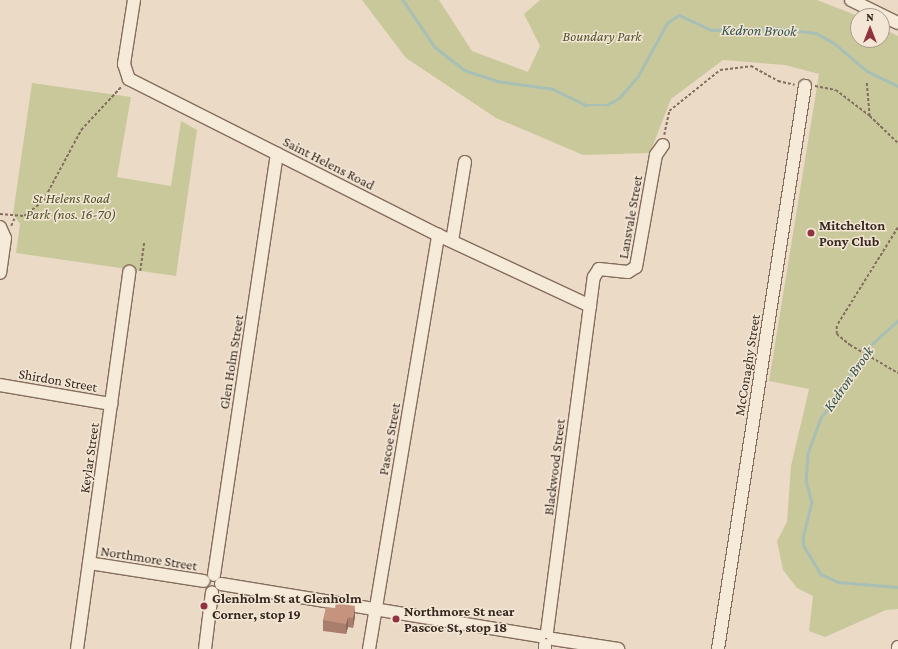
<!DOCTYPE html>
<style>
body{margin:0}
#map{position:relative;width:898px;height:649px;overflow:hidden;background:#ebdbc6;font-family:"Crimson Pro",serif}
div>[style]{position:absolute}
.green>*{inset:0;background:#c9c89b}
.stream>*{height:2.5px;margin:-1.25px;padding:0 1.25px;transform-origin:1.25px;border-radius:1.25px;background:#a7bfb5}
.path>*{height:1.5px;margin-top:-0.75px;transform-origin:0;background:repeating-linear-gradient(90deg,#856d5d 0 3px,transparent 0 5px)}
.roads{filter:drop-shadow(1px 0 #856d5d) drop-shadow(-1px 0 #856d5d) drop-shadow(0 1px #856d5d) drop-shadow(0 -1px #856d5d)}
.minor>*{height:12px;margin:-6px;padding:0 6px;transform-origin:6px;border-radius:6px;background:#f6ead9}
.wall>*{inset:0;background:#aa7e6d}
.shaded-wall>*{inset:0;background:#8b6759}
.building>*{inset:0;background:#c6937f}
.dots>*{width:11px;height:11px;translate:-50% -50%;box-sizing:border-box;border:2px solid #f3e6d5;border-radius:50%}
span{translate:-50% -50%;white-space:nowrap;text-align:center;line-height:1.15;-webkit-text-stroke:3px #f3e6d5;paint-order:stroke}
.park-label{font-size:14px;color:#4d5128;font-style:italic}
.street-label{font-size:14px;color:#372820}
.poi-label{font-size:14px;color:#372820;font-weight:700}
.left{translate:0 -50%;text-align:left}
.water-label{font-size:15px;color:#30554e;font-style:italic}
.north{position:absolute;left:850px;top:8px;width:40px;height:40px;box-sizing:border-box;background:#f3e6d5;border:1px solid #a89a8d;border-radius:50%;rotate:0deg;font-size:11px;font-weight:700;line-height:16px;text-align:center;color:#372820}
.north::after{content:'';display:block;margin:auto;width:14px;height:18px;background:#90323f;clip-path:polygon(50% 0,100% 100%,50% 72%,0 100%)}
</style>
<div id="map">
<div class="green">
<div style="clip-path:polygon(362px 0,439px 0,472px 51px,528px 72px,540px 46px,524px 14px,540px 0,817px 0,858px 16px,858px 40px,882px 40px,882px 28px,898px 36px,898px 609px,886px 610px,825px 637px,809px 631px,813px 596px,797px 588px,783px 570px,777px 541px,787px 522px,791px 466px,809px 389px,769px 381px,819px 74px,785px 65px,723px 60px,671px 99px,650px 153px,583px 155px,496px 118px,406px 58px)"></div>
<div style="clip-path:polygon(32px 83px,131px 97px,117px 177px,171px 186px,181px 121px,197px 130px,176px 276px,16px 253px,20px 224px,13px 214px)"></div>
</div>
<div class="stream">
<div style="left:403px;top:0;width:57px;rotate:55.8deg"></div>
<div style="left:435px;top:47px;width:37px;rotate:38deg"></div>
<div style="left:464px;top:70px;width:35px;rotate:18deg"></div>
<div style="left:497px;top:81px;width:57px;rotate:8.1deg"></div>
<div style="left:553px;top:89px;width:37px;rotate:26deg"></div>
<div style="left:586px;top:105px;width:21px"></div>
<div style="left:607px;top:105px;width:14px;rotate:-30deg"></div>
<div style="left:619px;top:98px;width:29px;rotate:-49deg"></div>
<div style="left:638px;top:76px;width:60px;rotate:-61.3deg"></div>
<div style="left:667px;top:23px;width:14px;rotate:-34deg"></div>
<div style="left:679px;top:15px;width:35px;rotate:25deg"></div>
<div style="left:711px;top:30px;width:64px;rotate:-1.8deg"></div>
<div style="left:775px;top:28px;width:41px;rotate:7deg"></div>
<div style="left:816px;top:33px;width:21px;rotate:29deg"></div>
<div style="left:834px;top:43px;width:43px;rotate:40.3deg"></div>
<div style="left:867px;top:71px;width:34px;rotate:26deg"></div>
<div style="left:898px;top:321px;width:42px;rotate:137.9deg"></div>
<div style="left:867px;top:349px;width:19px;rotate:108deg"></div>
<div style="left:861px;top:367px;width:18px;rotate:142deg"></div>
<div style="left:847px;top:378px;width:15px;rotate:110deg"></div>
<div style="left:842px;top:392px;width:33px;rotate:129deg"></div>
<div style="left:821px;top:418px;width:38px;rotate:110deg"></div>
<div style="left:808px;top:454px;width:26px;rotate:94deg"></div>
<div style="left:806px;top:480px;width:23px;rotate:75deg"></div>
<div style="left:812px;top:502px;width:36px;rotate:104deg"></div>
<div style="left:803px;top:537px;width:9px;rotate:84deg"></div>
<div style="left:804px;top:546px;width:33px;rotate:59deg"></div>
<div style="left:821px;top:574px;width:19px;rotate:25deg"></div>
<div style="left:838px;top:582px;width:60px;rotate:4.8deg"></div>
</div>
<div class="path">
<div style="left:867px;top:83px;width:33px;rotate:85deg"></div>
<div style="left:815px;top:86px;width:21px;rotate:11deg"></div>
<div style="left:836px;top:90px;width:43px;rotate:37.4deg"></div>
<div style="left:870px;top:116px;width:39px;rotate:44deg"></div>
<div style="left:664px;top:135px;width:25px;rotate:-78deg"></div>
<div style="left:669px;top:111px;width:65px;rotate:-38.8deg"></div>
<div style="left:720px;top:70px;width:31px;rotate:-7deg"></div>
<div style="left:751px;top:66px;width:31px;rotate:29deg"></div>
<div style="left:778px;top:81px;width:17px;rotate:13deg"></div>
<div style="left:0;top:214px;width:24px;rotate:5deg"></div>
<div style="left:24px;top:216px;width:24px;rotate:-38deg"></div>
<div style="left:43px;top:201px;width:81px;rotate:-61.8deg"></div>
<div style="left:81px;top:130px;width:60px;rotate:-47deg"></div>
<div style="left:11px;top:226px;width:10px;rotate:-66deg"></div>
<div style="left:898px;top:228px;width:115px;rotate:121.9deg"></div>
<div style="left:837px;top:326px;width:8px;rotate:90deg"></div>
<div style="left:837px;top:334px;width:17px;rotate:40deg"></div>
<div style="left:850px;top:345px;width:56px;rotate:30.3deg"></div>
<div style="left:140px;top:271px;width:30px;rotate:-82deg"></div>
</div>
<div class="roads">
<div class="minor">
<div style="left:134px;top:0;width:65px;rotate:98.9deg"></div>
<div style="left:124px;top:64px;width:16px;rotate:72deg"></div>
<div style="left:129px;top:79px;width:346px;rotate:26.8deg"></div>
<div style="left:438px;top:235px;width:168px;rotate:25deg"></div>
<div style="left:851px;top:0;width:52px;rotate:26.1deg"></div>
<div style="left:0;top:227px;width:12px;rotate:66deg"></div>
<div style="left:5px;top:238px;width:35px;rotate:98deg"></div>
<div style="left:452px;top:241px;width:80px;rotate:-80.7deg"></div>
<div style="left:0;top:385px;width:113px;rotate:9.7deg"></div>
<div style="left:89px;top:563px;width:116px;rotate:8.9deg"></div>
<div style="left:214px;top:575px;width:426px;rotate:-81.5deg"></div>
<div style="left:221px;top:584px;width:323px;rotate:9.3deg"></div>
<div style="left:547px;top:632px;width:358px;rotate:-82.5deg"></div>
<div style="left:594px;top:277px;width:9px;rotate:-58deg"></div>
<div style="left:599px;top:269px;width:29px;rotate:6deg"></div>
<div style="left:628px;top:272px;width:9px;rotate:-32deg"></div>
<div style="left:636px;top:267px;width:114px;rotate:-79.9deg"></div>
<div style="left:656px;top:155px;width:12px;rotate:-55deg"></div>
<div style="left:553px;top:639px;width:66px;rotate:8.7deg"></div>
<div style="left:77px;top:649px;width:381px;rotate:-82.1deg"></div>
<div style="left:205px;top:649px;width:57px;rotate:-83deg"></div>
<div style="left:369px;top:649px;width:420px;rotate:-80.5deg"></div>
<div style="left:545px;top:649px;width:4px;rotate:-90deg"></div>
<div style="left:718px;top:649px;width:570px;rotate:-81.22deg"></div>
<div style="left:898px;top:649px;width:2px;rotate:-90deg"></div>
</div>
</div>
<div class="wall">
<div style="clip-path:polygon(335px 608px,355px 616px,353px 628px,348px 627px,346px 634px,323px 631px,323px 620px)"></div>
</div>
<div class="shaded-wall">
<div style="clip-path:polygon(355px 606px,355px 616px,353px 628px,353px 618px)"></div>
<div style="clip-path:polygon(348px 617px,348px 627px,346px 634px,346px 624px)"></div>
</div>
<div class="building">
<div style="clip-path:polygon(336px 603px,355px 606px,353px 618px,348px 617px,346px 624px,323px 620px,326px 607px,335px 608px)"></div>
</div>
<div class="dots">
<div style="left:811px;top:233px;background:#90323f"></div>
<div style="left:204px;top:606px;background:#90323f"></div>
<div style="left:396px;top:619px;background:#90323f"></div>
</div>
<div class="park-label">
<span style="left:602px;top:36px">Boundary Park</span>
<span style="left:71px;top:206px">St Helens Road<br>Park (nos. 16-70)</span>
</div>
<div class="street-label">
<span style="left:329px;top:163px;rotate:27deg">Saint Helens Road</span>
<span style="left:630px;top:217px;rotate:-80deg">Lansvale Street</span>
<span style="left:231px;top:362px;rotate:-81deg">Glen Holm Street</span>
<span style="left:747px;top:365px;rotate:-81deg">McConaghy Street</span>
<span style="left:58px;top:380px;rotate:10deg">Shirdon Street</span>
<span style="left:389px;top:439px;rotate:-80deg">Pascoe Street</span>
<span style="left:89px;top:458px;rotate:-82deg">Keylar Street</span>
<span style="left:554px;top:467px;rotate:-83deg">Blackwood Street</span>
<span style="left:149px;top:558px;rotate:9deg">Northmore Street</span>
</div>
<div class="poi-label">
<span class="left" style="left:819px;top:233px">Mitchelton<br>Pony Club</span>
<span class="left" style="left:212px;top:606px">Glenholm St at Glenholm<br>Corner, stop 19</span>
<span class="left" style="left:404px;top:619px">Northmore St near<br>Pascoe St, stop 18</span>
</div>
<div class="water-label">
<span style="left:759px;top:31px;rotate:1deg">Kedron Brook</span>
<span style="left:849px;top:379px;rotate:-55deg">Kedron Brook</span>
</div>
<div class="north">N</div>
</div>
